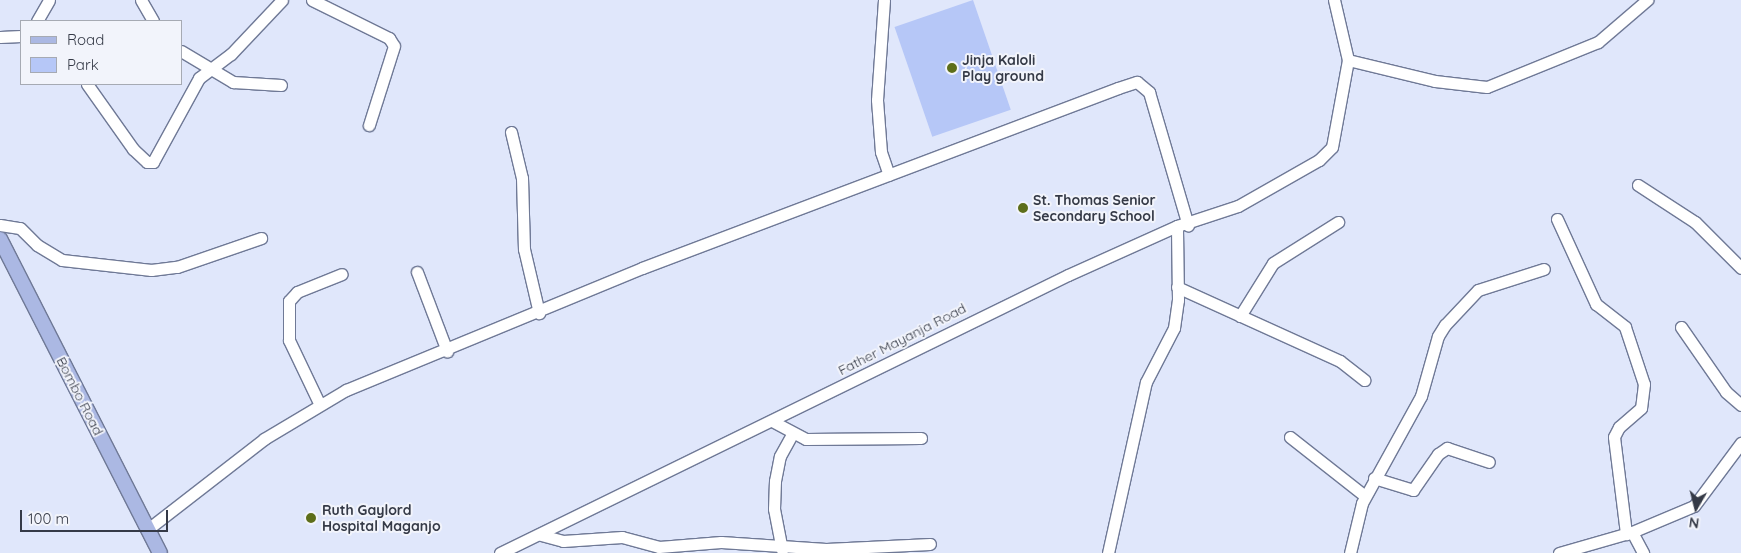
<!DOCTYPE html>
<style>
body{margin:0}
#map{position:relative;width:1741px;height:553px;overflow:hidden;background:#e0e7fb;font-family:Quicksand,sans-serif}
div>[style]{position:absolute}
.green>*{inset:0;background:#b6c7f7;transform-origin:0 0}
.roads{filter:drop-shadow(1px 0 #6f7996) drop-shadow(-1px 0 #6f7996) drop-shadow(0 1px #6f7996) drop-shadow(0 -1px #6f7996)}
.minor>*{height:11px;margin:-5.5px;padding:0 5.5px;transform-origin:5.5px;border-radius:5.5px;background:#fff}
.major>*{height:14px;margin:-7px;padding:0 7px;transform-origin:7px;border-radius:7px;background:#abb8e3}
.dots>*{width:14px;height:14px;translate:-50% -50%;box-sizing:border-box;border:2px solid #f2f4fb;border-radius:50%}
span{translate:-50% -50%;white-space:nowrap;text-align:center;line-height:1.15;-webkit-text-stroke:4px #f2f4fb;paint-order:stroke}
.poi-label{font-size:14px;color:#353a47;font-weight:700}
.left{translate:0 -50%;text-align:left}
.street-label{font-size:14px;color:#353a47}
.legend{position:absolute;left:20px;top:20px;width:162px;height:65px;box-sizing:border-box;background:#f2f4fb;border:1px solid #a6aab3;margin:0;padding:6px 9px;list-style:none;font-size:15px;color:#353a47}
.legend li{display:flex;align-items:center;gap:10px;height:25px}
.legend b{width:25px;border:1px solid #a6aab3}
.north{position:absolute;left:1671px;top:483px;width:50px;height:50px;-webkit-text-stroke:4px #f2f4fb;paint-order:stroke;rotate:188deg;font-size:14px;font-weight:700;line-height:20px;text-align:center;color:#353a47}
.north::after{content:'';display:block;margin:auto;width:18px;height:22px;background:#353a47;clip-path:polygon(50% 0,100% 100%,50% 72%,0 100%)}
.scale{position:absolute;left:20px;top:510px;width:148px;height:22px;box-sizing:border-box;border:2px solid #353a47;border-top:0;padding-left:6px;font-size:15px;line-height:18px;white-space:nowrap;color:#353a47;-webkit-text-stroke:4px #f2f4fb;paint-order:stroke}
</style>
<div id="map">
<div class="green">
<div style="left:973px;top:0;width:116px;height:83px;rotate:71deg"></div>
</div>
<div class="roads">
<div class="minor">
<div style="left:141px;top:0;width:24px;rotate:60deg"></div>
<div style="left:312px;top:0;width:86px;rotate:26.3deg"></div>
<div style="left:389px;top:38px;width:9px;rotate:58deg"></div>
<div style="left:394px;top:46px;width:83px;rotate:107.6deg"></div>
<div style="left:884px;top:0;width:100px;rotate:94deg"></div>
<div style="left:877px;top:100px;width:52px;rotate:85.6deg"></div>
<div style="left:881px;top:152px;width:24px;rotate:71deg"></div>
<div style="left:37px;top:21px;width:24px;rotate:-60deg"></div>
<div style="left:0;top:37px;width:21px;rotate:-3deg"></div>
<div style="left:181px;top:51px;width:61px;rotate:30.8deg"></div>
<div style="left:233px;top:82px;width:48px;rotate:3.6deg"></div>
<div style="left:1348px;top:60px;width:89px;rotate:13.6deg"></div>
<div style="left:1435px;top:81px;width:52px;rotate:6.6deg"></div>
<div style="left:1487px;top:87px;width:120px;rotate:-22.1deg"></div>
<div style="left:1598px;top:42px;width:65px;rotate:-40.6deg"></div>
<div style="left:87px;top:84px;width:80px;rotate:54.7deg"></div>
<div style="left:133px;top:149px;width:19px;rotate:43deg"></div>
<div style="left:147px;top:162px;width:6px"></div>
<div style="left:153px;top:162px;width:96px;rotate:-61.3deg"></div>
<div style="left:199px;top:78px;width:40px;rotate:-37deg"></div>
<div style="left:231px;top:54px;width:74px;rotate:-46.6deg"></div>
<div style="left:511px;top:132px;width:47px;rotate:76.6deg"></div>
<div style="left:522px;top:178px;width:71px;rotate:88.4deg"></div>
<div style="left:524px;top:249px;width:66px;rotate:76.8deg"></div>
<div style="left:1638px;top:185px;width:68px;rotate:33deg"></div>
<div style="left:1695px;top:222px;width:65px;rotate:45deg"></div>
<div style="left:1557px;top:219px;width:94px;rotate:65.4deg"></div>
<div style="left:1596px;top:304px;width:37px;rotate:38deg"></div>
<div style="left:1625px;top:327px;width:60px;rotate:71.6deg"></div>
<div style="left:1644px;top:384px;width:24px;rotate:97deg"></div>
<div style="left:1641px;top:408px;width:29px;rotate:139deg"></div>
<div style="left:1619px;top:427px;width:11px;rotate:117deg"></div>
<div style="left:1614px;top:437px;width:98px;rotate:82.9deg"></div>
<div style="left:0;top:225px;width:20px;rotate:9deg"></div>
<div style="left:20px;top:228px;width:24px;rotate:45deg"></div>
<div style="left:37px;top:245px;width:29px;rotate:31deg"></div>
<div style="left:62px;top:260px;width:90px;rotate:6.4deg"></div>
<div style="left:151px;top:270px;width:26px;rotate:-7deg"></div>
<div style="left:177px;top:267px;width:89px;rotate:-19deg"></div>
<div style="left:417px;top:272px;width:85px;rotate:69.2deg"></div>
<div style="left:1177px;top:287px;width:179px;rotate:24.4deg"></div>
<div style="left:1340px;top:361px;width:31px;rotate:38deg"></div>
<div style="left:1240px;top:316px;width:62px;rotate:-58.1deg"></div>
<div style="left:1273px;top:263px;width:77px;rotate:-32.2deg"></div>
<div style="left:1681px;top:327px;width:79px;rotate:55.3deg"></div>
<div style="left:1726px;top:392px;width:20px;rotate:41deg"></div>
<div style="left:319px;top:403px;width:70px;rotate:-115.5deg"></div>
<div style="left:289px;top:340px;width:39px;rotate:-90deg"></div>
<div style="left:289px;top:301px;width:12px;rotate:-48deg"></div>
<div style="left:297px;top:292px;width:48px;rotate:-21.8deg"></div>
<div style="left:772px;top:421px;width:38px;rotate:28deg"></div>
<div style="left:806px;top:439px;width:115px;rotate:-0.5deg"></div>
<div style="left:1290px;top:437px;width:95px;rotate:38.2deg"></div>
<div style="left:1374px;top:478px;width:41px;rotate:17.1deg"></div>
<div style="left:1413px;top:490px;width:44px;rotate:-55.2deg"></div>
<div style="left:1438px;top:454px;width:11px;rotate:-34deg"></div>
<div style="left:1447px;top:448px;width:44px;rotate:18.4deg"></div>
<div style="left:148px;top:529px;width:147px;rotate:-37.8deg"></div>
<div style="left:264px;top:439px;width:96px;rotate:-30.9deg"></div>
<div style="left:346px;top:390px;width:320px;rotate:-22.4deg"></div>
<div style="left:642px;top:268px;width:509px;rotate:-20.71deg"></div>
<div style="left:1118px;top:88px;width:20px;rotate:-18deg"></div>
<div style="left:1137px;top:82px;width:16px;rotate:40deg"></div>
<div style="left:1149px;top:92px;width:139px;rotate:73.7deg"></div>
<div style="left:1632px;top:532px;width:24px;rotate:62deg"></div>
<div style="left:541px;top:535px;width:23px;rotate:15deg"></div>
<div style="left:563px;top:541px;width:59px;rotate:-3.9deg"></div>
<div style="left:622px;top:537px;width:38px;rotate:15deg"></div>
<div style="left:659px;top:547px;width:62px;rotate:-4.6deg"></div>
<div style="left:721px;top:542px;width:105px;rotate:3.8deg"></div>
<div style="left:826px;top:549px;width:104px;rotate:-2.8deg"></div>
<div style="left:782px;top:550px;width:42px;rotate:-101deg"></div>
<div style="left:774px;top:509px;width:28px;rotate:-88deg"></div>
<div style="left:775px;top:481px;width:25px;rotate:-79deg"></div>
<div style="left:780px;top:456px;width:25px;rotate:-61deg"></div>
<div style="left:500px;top:553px;width:632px;rotate:-26.08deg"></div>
<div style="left:1068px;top:275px;width:120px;rotate:-24.2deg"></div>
<div style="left:1177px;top:226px;width:64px;rotate:-18.2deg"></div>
<div style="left:1238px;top:206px;width:93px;rotate:-29.6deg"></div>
<div style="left:1319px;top:160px;width:18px;rotate:-45deg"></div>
<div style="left:1332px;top:147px;width:88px;rotate:-79.6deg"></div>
<div style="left:1348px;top:60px;width:62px;rotate:-103.1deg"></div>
<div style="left:1108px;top:553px;width:175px;rotate:-77.5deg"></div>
<div style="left:1146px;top:382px;width:61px;rotate:-62.6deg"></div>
<div style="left:1174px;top:328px;width:28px;rotate:-82deg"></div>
<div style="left:1178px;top:300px;width:74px;rotate:-90.8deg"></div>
<div style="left:1350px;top:553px;width:51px;rotate:-76.5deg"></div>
<div style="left:1362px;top:503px;width:122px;rotate:-61.1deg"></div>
<div style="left:1421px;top:396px;width:62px;rotate:-74.2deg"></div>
<div style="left:1438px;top:336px;width:13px;rotate:-58deg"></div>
<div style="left:1445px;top:325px;width:48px;rotate:-46.7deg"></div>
<div style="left:1478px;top:290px;width:69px;rotate:-17.7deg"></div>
<div style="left:1559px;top:553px;width:76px;rotate:-16deg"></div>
<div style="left:1632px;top:532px;width:67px;rotate:-22.8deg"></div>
<div style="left:1694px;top:506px;width:79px;rotate:-53.3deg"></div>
</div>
<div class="major">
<div style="left:0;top:239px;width:352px;rotate:63deg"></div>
</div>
</div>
<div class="dots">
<div style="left:952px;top:68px;background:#5d6e1a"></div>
<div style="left:1023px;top:208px;background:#5d6e1a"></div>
<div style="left:311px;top:518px;background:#5d6e1a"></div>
</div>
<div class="poi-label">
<span class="left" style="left:962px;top:68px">Jinja Kaloli<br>Play ground</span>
<span class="left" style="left:1033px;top:208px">St. Thomas Senior<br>Secondary School</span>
<span class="left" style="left:322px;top:518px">Ruth Gaylord<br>Hospital Maganjo</span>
</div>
<div class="street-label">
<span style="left:902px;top:339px;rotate:-27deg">Father Mayanja Road</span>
<span style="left:80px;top:396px;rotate:63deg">Bombo Road</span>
</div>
<ul class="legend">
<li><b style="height:6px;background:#abb8e3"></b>Road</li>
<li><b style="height:14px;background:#b6c7f7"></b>Park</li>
</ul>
<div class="north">N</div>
<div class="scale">100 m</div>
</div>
